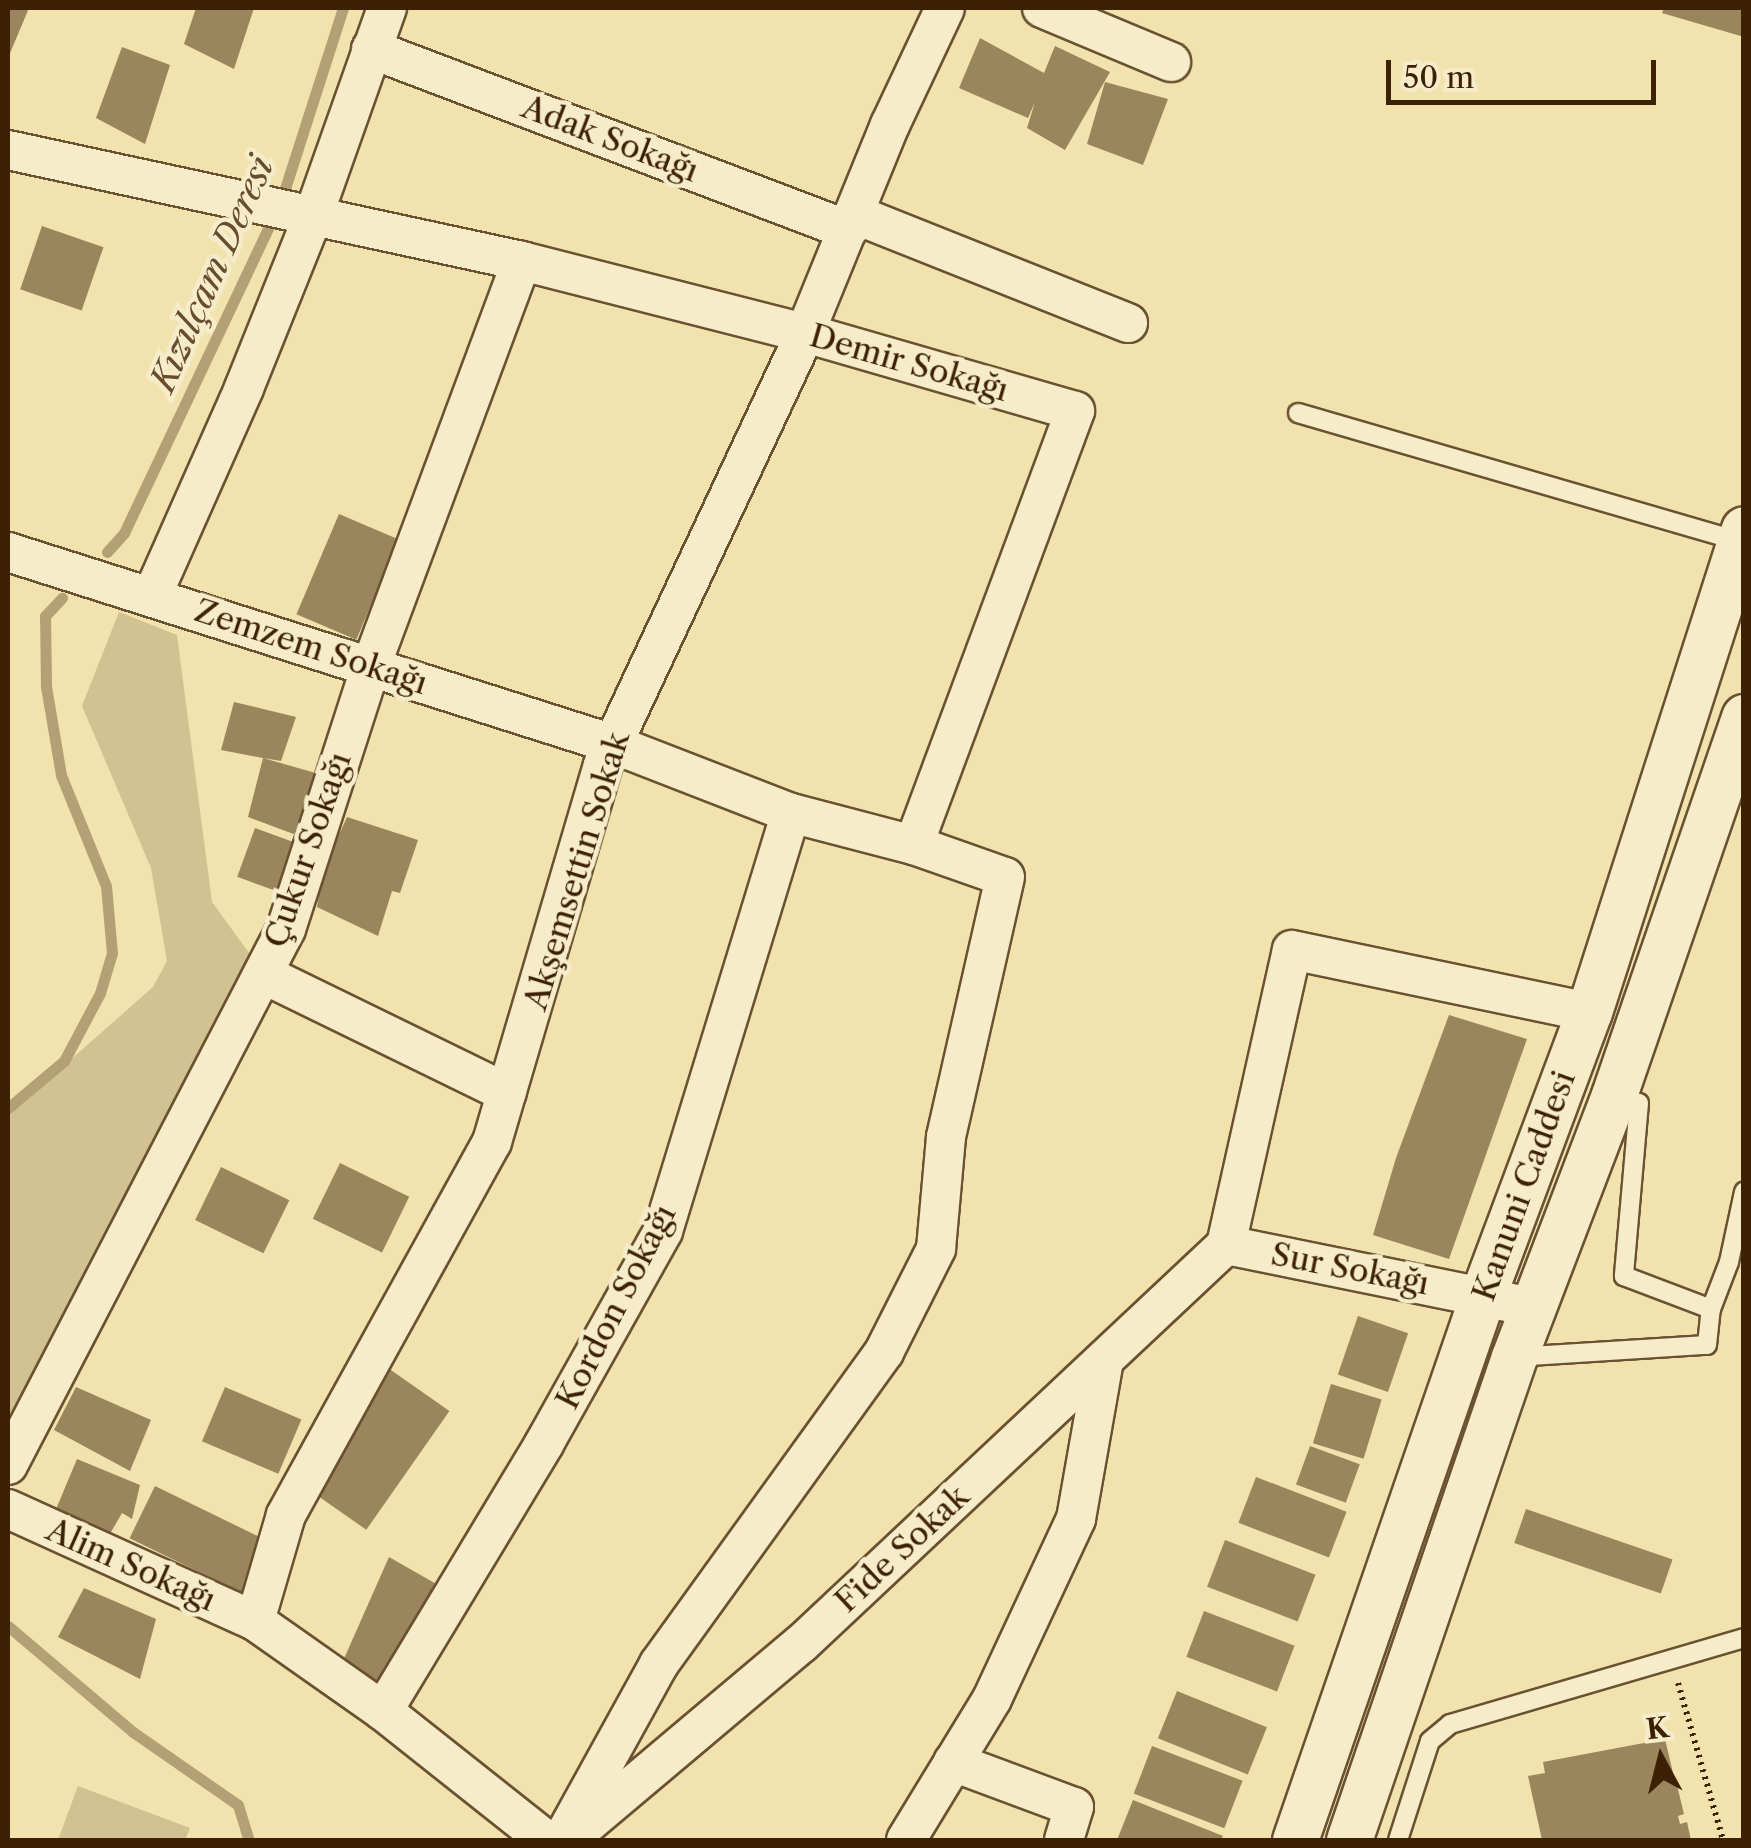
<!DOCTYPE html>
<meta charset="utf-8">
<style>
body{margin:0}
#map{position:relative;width:1751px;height:1848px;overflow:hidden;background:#f1e2ae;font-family:"Libre Caslon Text",serif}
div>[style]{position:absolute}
.green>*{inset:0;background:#d2c191}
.stream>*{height:11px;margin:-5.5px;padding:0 5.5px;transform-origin:5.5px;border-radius:5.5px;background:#b4a075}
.building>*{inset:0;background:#9b855d;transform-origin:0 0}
.path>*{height:6px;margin-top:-3px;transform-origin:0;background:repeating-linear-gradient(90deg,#3d2106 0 2.5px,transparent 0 7.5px)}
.roads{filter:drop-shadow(2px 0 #6a5130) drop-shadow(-2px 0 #6a5130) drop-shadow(0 2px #6a5130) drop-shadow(0 -2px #6a5130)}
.service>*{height:18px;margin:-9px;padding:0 9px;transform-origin:9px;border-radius:9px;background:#f6ecca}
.minor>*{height:38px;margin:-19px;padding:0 19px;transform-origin:19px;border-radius:19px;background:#f6ecca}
.tertiary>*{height:45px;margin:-22.5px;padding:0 22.5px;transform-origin:22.5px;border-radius:22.5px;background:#f6ecca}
span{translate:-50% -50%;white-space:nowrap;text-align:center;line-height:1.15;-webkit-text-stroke:9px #f6ecca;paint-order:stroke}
.street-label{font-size:32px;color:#3d2106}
.water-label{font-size:35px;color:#674d2d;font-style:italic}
.frame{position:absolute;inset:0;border:10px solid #3d2106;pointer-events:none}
.north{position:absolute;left:1611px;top:1708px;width:100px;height:100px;-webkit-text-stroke:8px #f6ecca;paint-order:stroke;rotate:353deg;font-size:28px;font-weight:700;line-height:40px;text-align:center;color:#3d2106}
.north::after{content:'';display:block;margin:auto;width:35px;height:45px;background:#3d2106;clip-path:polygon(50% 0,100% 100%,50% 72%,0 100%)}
.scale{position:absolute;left:1386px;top:60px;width:270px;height:45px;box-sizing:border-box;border:5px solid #3d2106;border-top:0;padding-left:12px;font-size:30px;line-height:35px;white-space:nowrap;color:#3d2106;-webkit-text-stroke:8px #f6ecca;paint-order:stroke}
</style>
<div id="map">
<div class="green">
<div style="clip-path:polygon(119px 612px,177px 635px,212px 902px,257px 964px,8px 1452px,8px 1115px,153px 987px,167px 961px,151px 868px,82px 706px)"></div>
<div style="clip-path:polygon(78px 1786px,190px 1828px,185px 1840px,58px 1840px)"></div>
</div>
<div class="stream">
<div style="left:107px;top:552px;width:25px;rotate:-48deg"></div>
<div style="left:124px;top:533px;width:367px;rotate:-64.7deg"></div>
<div style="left:281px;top:201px;width:203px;rotate:-72.2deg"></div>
<div style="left:8px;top:1108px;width:73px;rotate:-40deg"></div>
<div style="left:64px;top:1061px;width:77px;rotate:-62.1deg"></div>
<div style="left:100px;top:993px;width:42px;rotate:-73.3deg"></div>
<div style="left:112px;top:953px;width:67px;rotate:-95.1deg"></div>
<div style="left:106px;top:886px;width:120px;rotate:-112.1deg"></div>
<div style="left:61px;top:775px;width:90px;rotate:-99.6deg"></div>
<div style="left:46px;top:686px;width:70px;rotate:-90.8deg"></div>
<div style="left:45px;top:616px;width:25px;rotate:-47deg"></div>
<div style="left:8px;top:1626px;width:164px;rotate:40.3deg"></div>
<div style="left:133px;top:1732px;width:128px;rotate:34.8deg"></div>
<div style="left:238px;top:1805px;width:37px;rotate:73deg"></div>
</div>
<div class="building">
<div style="clip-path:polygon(8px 8px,29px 8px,8px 58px)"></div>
<div style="clip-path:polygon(196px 8px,254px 8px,234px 69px,184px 44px)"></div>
<div style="clip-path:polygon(1664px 8px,1744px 8px,1744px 37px,1662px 13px)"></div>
<div style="clip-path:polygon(980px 38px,1044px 73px,1055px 46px,1110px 72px,1065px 150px,1027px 128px,1035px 102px,1028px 118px,959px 88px)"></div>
<div style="clip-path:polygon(122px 47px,170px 65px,145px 144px,96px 118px)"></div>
<div style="clip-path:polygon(1105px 82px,1168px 99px,1143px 165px,1087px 144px)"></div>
<div style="left:42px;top:226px;width:65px;height:67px;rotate:19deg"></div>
<div style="left:339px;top:514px;width:65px;height:109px;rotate:23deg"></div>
<div style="clip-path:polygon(234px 702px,296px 717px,281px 761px,263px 758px,326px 776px,307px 839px,248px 817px,263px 758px,221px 750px)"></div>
<div style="clip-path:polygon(347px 817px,418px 840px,400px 893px,392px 891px,378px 936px,317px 907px,323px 870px)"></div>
<div style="left:255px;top:828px;width:51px;height:52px;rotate:20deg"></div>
<div style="clip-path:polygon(1449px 1015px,1527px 1039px,1449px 1259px,1373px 1235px,1396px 1158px)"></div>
<div style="left:340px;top:1163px;width:77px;height:62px;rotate:26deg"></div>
<div style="left:221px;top:1167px;width:76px;height:59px;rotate:26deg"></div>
<div style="left:1358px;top:1316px;width:53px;height:62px;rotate:19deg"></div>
<div style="left:388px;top:1368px;width:75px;height:145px;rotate:35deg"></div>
<div style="left:1331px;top:1384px;width:53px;height:62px;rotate:17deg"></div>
<div style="clip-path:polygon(76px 1387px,151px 1420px,130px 1471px,54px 1430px)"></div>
<div style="left:225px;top:1387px;width:83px;height:59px;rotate:23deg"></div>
<div style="left:1310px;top:1446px;width:53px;height:41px;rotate:20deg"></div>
<div style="clip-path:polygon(77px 1459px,140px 1485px,132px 1519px,122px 1513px,107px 1539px,54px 1514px)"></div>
<div style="left:1256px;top:1477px;width:97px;height:49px;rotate:21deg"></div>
<div style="left:155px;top:1486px;width:128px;height:58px;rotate:26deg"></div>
<div style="left:1526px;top:1509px;width:155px;height:36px;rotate:19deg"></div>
<div style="left:1225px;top:1540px;width:97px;height:50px;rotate:21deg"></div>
<div style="clip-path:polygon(389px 1557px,445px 1589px,383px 1711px,339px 1670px)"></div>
<div style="clip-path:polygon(84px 1588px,156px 1619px,140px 1679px,58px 1637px)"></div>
<div style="left:1204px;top:1611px;width:97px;height:49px;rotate:21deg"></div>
<div style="left:1177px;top:1691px;width:97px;height:51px;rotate:22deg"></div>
<div style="clip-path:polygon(1665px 1739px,1673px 1773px,1668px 1774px,1670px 1783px,1676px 1781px,1684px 1814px,1678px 1816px,1680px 1824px,1687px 1822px,1691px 1840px,1542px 1840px,1528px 1776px,1545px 1773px,1543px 1762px)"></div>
<div style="left:1152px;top:1746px;width:97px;height:51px;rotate:21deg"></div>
<div style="clip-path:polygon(1133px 1800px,1223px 1836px,1221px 1840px,1117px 1840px)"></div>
</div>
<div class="path">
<div style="left:1678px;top:1683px;width:163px;rotate:74deg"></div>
</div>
<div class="roads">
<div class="service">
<div style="left:1298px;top:413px;width:459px;rotate:16.2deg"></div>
<div style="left:1614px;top:1095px;width:26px;rotate:18deg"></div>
<div style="left:1639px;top:1103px;width:174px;rotate:95deg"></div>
<div style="left:1624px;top:1276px;width:93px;rotate:20.8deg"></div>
<div style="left:1711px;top:1309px;width:50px;rotate:-69deg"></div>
<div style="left:1729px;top:1262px;width:72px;rotate:-77.9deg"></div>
<div style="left:1514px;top:1357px;width:193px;rotate:-3.6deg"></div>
<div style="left:1707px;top:1345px;width:36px;rotate:-84deg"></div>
<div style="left:1398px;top:1840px;width:104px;rotate:-72.1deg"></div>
<div style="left:1430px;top:1741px;width:26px;rotate:-40deg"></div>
<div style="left:1450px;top:1724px;width:306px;rotate:-16.3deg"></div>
</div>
<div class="minor">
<div style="left:1042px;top:8px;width:140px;rotate:22.7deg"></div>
<div style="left:371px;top:49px;width:510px;rotate:20.78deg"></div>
<div style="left:8px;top:150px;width:526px;rotate:12.19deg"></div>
<div style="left:522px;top:261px;width:292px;rotate:14.3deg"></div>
<div style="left:805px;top:333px;width:281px;rotate:16.1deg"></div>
<div style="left:1075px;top:411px;width:463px;rotate:110.4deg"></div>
<div style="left:854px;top:214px;width:295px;rotate:21.7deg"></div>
<div style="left:8px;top:552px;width:635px;rotate:17.61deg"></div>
<div style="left:613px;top:744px;width:191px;rotate:21.2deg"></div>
<div style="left:791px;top:813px;width:127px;rotate:14.6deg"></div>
<div style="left:914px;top:845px;width:96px;rotate:19.4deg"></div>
<div style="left:1005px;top:877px;width:267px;rotate:102.8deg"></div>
<div style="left:946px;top:1137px;width:112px;rotate:95.1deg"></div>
<div style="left:936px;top:1249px;width:115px;rotate:116.8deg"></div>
<div style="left:884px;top:1352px;width:385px;rotate:125.8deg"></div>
<div style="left:659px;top:1664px;width:201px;rotate:118.9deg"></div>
<div style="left:152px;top:596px;width:227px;rotate:-66.1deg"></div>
<div style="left:244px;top:388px;width:188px;rotate:-68.1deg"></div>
<div style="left:314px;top:214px;width:219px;rotate:-70.5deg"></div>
<div style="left:263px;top:974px;width:271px;rotate:26deg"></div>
<div style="left:1226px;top:1245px;width:302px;rotate:-77.4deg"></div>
<div style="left:1292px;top:950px;width:303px;rotate:11.8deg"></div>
<div style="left:1226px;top:1245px;width:312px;rotate:11.5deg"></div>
<div style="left:8px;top:1465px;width:604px;rotate:-62.59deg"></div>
<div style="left:286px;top:929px;width:276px;rotate:-72.1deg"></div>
<div style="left:371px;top:666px;width:432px;rotate:-69.6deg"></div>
<div style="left:8px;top:1509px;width:271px;rotate:24.4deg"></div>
<div style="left:255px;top:1621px;width:156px;rotate:35.1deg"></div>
<div style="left:383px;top:1711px;width:208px;rotate:38.4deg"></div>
<div style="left:255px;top:1621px;width:110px;rotate:-73.7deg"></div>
<div style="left:286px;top:1515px;width:426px;rotate:-61.1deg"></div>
<div style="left:492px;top:1142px;width:393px;rotate:-73.6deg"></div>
<div style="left:603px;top:765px;width:477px;rotate:-64.9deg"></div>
<div style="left:805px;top:333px;width:225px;rotate:-67.8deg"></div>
<div style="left:890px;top:125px;width:129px;rotate:-64.8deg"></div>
<div style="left:383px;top:1711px;width:312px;rotate:-58.9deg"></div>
<div style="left:544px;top:1444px;width:244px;rotate:-60.8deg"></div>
<div style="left:663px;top:1231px;width:437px;rotate:-73deg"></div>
<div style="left:953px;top:1762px;width:129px;rotate:20.4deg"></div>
<div style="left:1074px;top:1807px;width:34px;rotate:107deg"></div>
<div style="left:575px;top:1834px;width:295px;rotate:-40.1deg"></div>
<div style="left:801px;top:1644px;width:583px;rotate:-43.19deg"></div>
<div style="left:906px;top:1840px;width:165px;rotate:-58.6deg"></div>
<div style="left:992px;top:1699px;width:199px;rotate:-65deg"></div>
<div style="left:1076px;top:1519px;width:160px;rotate:-80deg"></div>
</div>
<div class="tertiary">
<div style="left:1295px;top:1840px;width:577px;rotate:-70.97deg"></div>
<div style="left:1483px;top:1295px;width:302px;rotate:-69.5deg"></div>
<div style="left:1589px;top:1012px;width:507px;rotate:-72.21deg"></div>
<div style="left:1349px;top:1840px;width:510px;rotate:-71.14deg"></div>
<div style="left:1514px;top:1357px;width:280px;rotate:-69.1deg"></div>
<div style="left:1614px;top:1095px;width:400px;rotate:-71deg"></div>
</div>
</div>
<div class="street-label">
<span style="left:610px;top:139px;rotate:21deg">Adak Sokağı</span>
<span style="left:909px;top:363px;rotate:16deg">Demir Sokağı</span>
<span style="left:311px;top:647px;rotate:18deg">Zemzem Sokağı</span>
<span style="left:308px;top:850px;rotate:-71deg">Çukur Sokağı</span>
<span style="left:577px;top:871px;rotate:-73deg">Akşemsettin Sokak</span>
<span style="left:1524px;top:1186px;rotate:-70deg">Kanuni Caddesi</span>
<span style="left:1350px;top:1269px;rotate:11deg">Sur Sokağı</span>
<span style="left:616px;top:1307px;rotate:-63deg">Kordon Sokağı</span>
<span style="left:902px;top:1549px;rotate:-43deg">Fide Sokak</span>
<span style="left:131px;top:1565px;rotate:24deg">Alim Sokağı</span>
</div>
<div class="water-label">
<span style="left:212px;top:274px;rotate:-66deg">Kızılçam Deresi</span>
</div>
<div class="frame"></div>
<div class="north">K</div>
<div class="scale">50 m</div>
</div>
